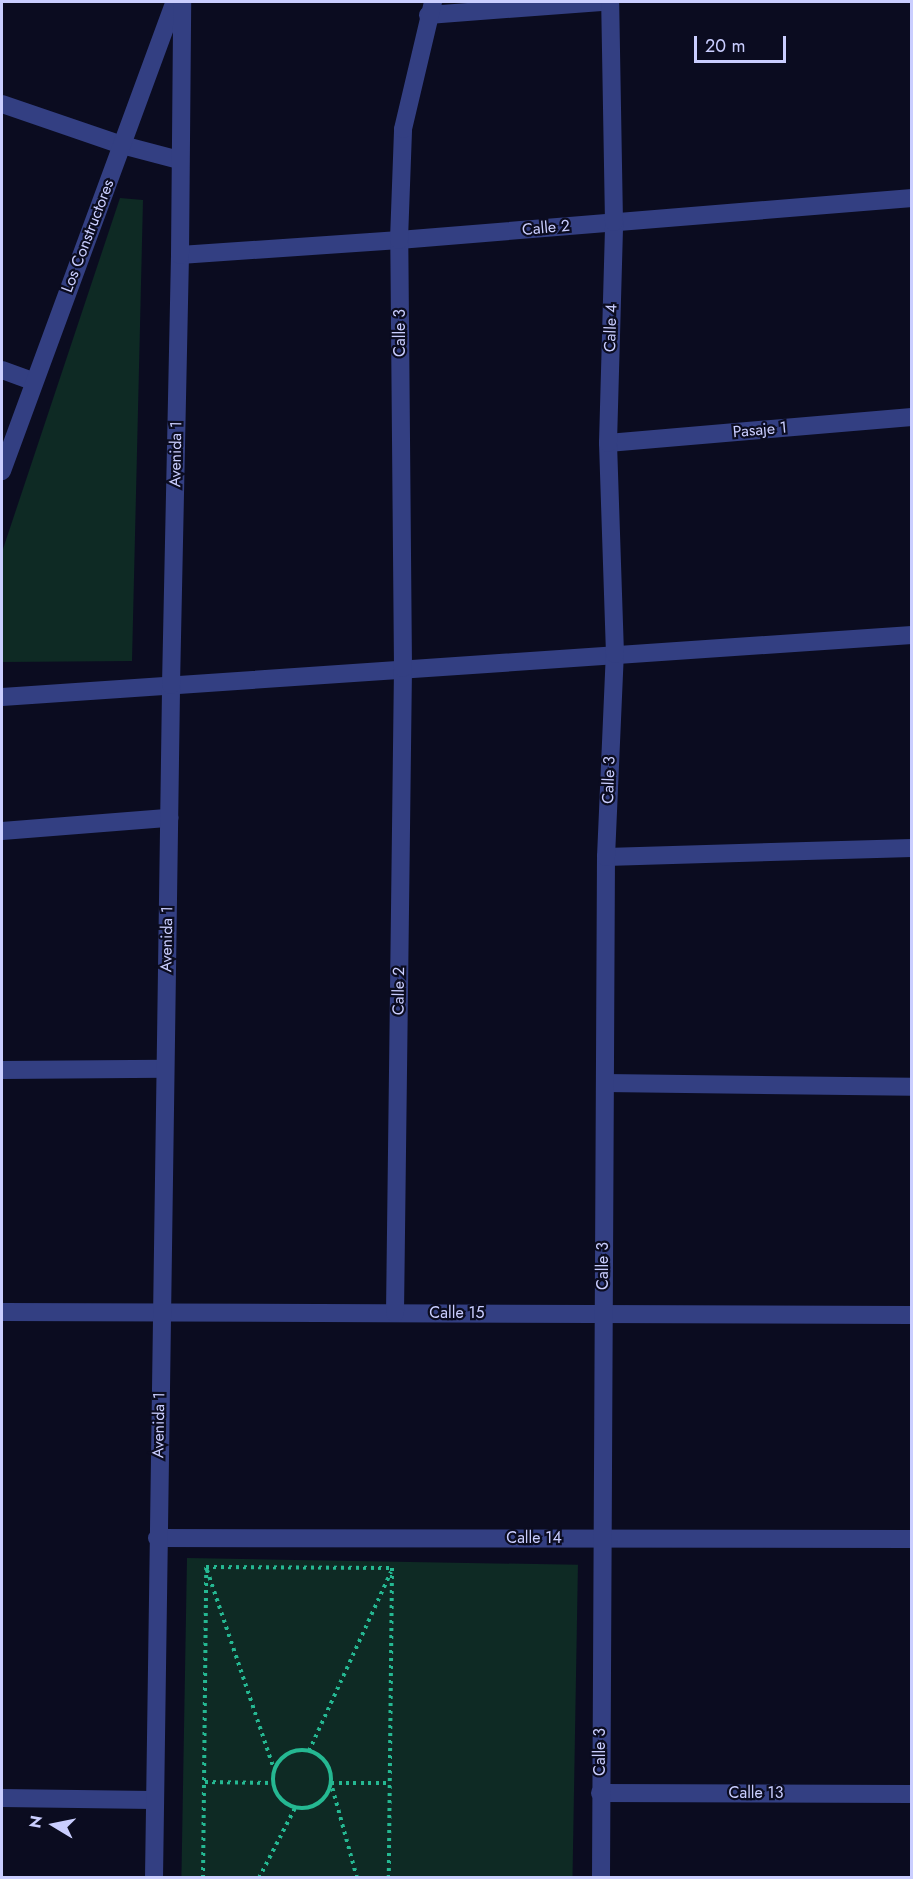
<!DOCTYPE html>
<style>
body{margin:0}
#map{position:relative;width:913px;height:1879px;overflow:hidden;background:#0b0c20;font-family:Jost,sans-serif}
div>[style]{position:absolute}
.green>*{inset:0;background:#0e2a24;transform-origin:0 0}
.path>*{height:4px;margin-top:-2px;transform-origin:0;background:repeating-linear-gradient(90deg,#25b892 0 3px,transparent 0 7.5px)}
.path>.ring{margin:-2px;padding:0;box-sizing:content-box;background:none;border:4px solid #25b892;border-radius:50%}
.minor>*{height:18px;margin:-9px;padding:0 9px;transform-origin:9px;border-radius:9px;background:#333f82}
span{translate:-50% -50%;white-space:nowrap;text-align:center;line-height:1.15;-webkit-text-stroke:4.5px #0b0c20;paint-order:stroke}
.street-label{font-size:16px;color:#caceff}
.frame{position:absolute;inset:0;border:3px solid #caceff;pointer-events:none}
.north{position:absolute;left:24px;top:1795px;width:60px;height:60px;-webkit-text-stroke:4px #0b0c20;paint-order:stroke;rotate:280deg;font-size:16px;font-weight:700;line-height:24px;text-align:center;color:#caceff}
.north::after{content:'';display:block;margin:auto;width:21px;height:27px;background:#caceff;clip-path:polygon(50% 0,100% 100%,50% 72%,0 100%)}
.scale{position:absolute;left:694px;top:36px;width:92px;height:27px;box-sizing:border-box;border:3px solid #caceff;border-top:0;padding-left:8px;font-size:18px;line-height:21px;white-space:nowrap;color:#caceff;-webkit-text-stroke:4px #0b0c20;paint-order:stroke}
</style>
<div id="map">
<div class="green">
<div style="clip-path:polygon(120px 198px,143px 200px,132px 661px,2px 662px,2px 552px)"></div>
<div style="left:187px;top:1558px;width:391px;height:319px;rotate:1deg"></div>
</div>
<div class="path">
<div style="left:207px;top:1570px;width:210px;rotate:71.4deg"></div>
<div class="ring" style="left:273px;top:1750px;width:54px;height:54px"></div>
<div style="left:309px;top:1751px;width:197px;rotate:-65.4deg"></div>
<div style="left:205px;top:1782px;width:68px;rotate:0.8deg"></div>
<div style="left:203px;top:1878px;width:311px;rotate:-89.4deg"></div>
<div style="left:206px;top:1567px;width:186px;rotate:0.3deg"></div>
<div style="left:392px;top:1568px;width:310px;rotate:90.6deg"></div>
<div style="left:259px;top:1878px;width:79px;rotate:-62.8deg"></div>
<div style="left:357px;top:1878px;width:98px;rotate:-105.3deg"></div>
<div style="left:331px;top:1783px;width:59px"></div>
</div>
<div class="minor">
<div style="left:428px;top:15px;width:174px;rotate:-4.3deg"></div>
<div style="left:2px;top:104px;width:127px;rotate:18.9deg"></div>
<div style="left:122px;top:145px;width:59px;rotate:14.7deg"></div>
<div style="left:180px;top:255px;width:220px;rotate:-3.9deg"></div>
<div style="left:399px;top:240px;width:515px;rotate:-4.68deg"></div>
<div style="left:2px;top:370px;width:33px;rotate:20deg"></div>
<div style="left:608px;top:443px;width:305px;rotate:-4.9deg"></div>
<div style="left:2px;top:471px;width:500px;rotate:-69.8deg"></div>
<div style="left:2px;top:697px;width:912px;rotate:-3.9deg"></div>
<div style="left:2px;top:831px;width:168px;rotate:-4.5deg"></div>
<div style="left:606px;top:857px;width:306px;rotate:-1.7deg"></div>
<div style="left:2px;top:1070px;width:163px;rotate:-0.4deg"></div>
<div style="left:605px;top:1083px;width:307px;rotate:0.7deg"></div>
<div style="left:2px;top:1312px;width:910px;rotate:0.19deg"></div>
<div style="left:395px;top:1313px;width:645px;rotate:-89.29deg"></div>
<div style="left:403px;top:668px;width:428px;rotate:-90.5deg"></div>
<div style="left:399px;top:240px;width:111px;rotate:-87.9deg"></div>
<div style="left:403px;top:129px;width:130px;rotate:-76.7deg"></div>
<div style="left:157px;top:1538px;width:755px;rotate:0.08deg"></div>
<div style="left:600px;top:1793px;width:312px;rotate:0.2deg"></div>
<div style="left:2px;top:1798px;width:151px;rotate:0.8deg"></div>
<div style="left:154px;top:1878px;width:1193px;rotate:-89.18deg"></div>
<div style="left:171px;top:685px;width:430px;rotate:-88.8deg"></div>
<div style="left:180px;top:255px;width:253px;rotate:-89.5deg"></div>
<div style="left:601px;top:1878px;width:1021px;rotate:-89.72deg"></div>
<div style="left:606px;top:857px;width:203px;rotate:-87.5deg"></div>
<div style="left:615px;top:654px;width:211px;rotate:-91.9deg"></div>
<div style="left:608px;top:443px;width:221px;rotate:-88.4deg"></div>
<div style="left:614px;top:222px;width:220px;rotate:-91deg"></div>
</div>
<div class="street-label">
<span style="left:546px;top:228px;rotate:-5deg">Calle 2</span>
<span style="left:88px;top:236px;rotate:-69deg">Los Constructores</span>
<span style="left:611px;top:328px;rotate:-88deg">Calle 4</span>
<span style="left:400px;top:333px;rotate:-90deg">Calle 3</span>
<span style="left:760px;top:430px;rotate:-5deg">Pasaje 1</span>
<span style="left:176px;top:454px;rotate:-89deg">Avenida 1</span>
<span style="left:609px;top:780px;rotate:-88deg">Calle 3</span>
<span style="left:167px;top:939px;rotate:-89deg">Avenida 1</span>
<span style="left:399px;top:991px;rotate:-89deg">Calle 2</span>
<span style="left:603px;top:1266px;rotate:-90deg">Calle 3</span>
<span style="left:457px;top:1313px">Calle 15</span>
<span style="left:159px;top:1425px;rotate:-89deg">Avenida 1</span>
<span style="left:534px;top:1538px">Calle 14</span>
<span style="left:600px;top:1752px;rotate:-90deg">Calle 3</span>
<span style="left:756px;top:1793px">Calle 13</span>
</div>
<div class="frame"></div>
<div class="north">N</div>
<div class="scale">20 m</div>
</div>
